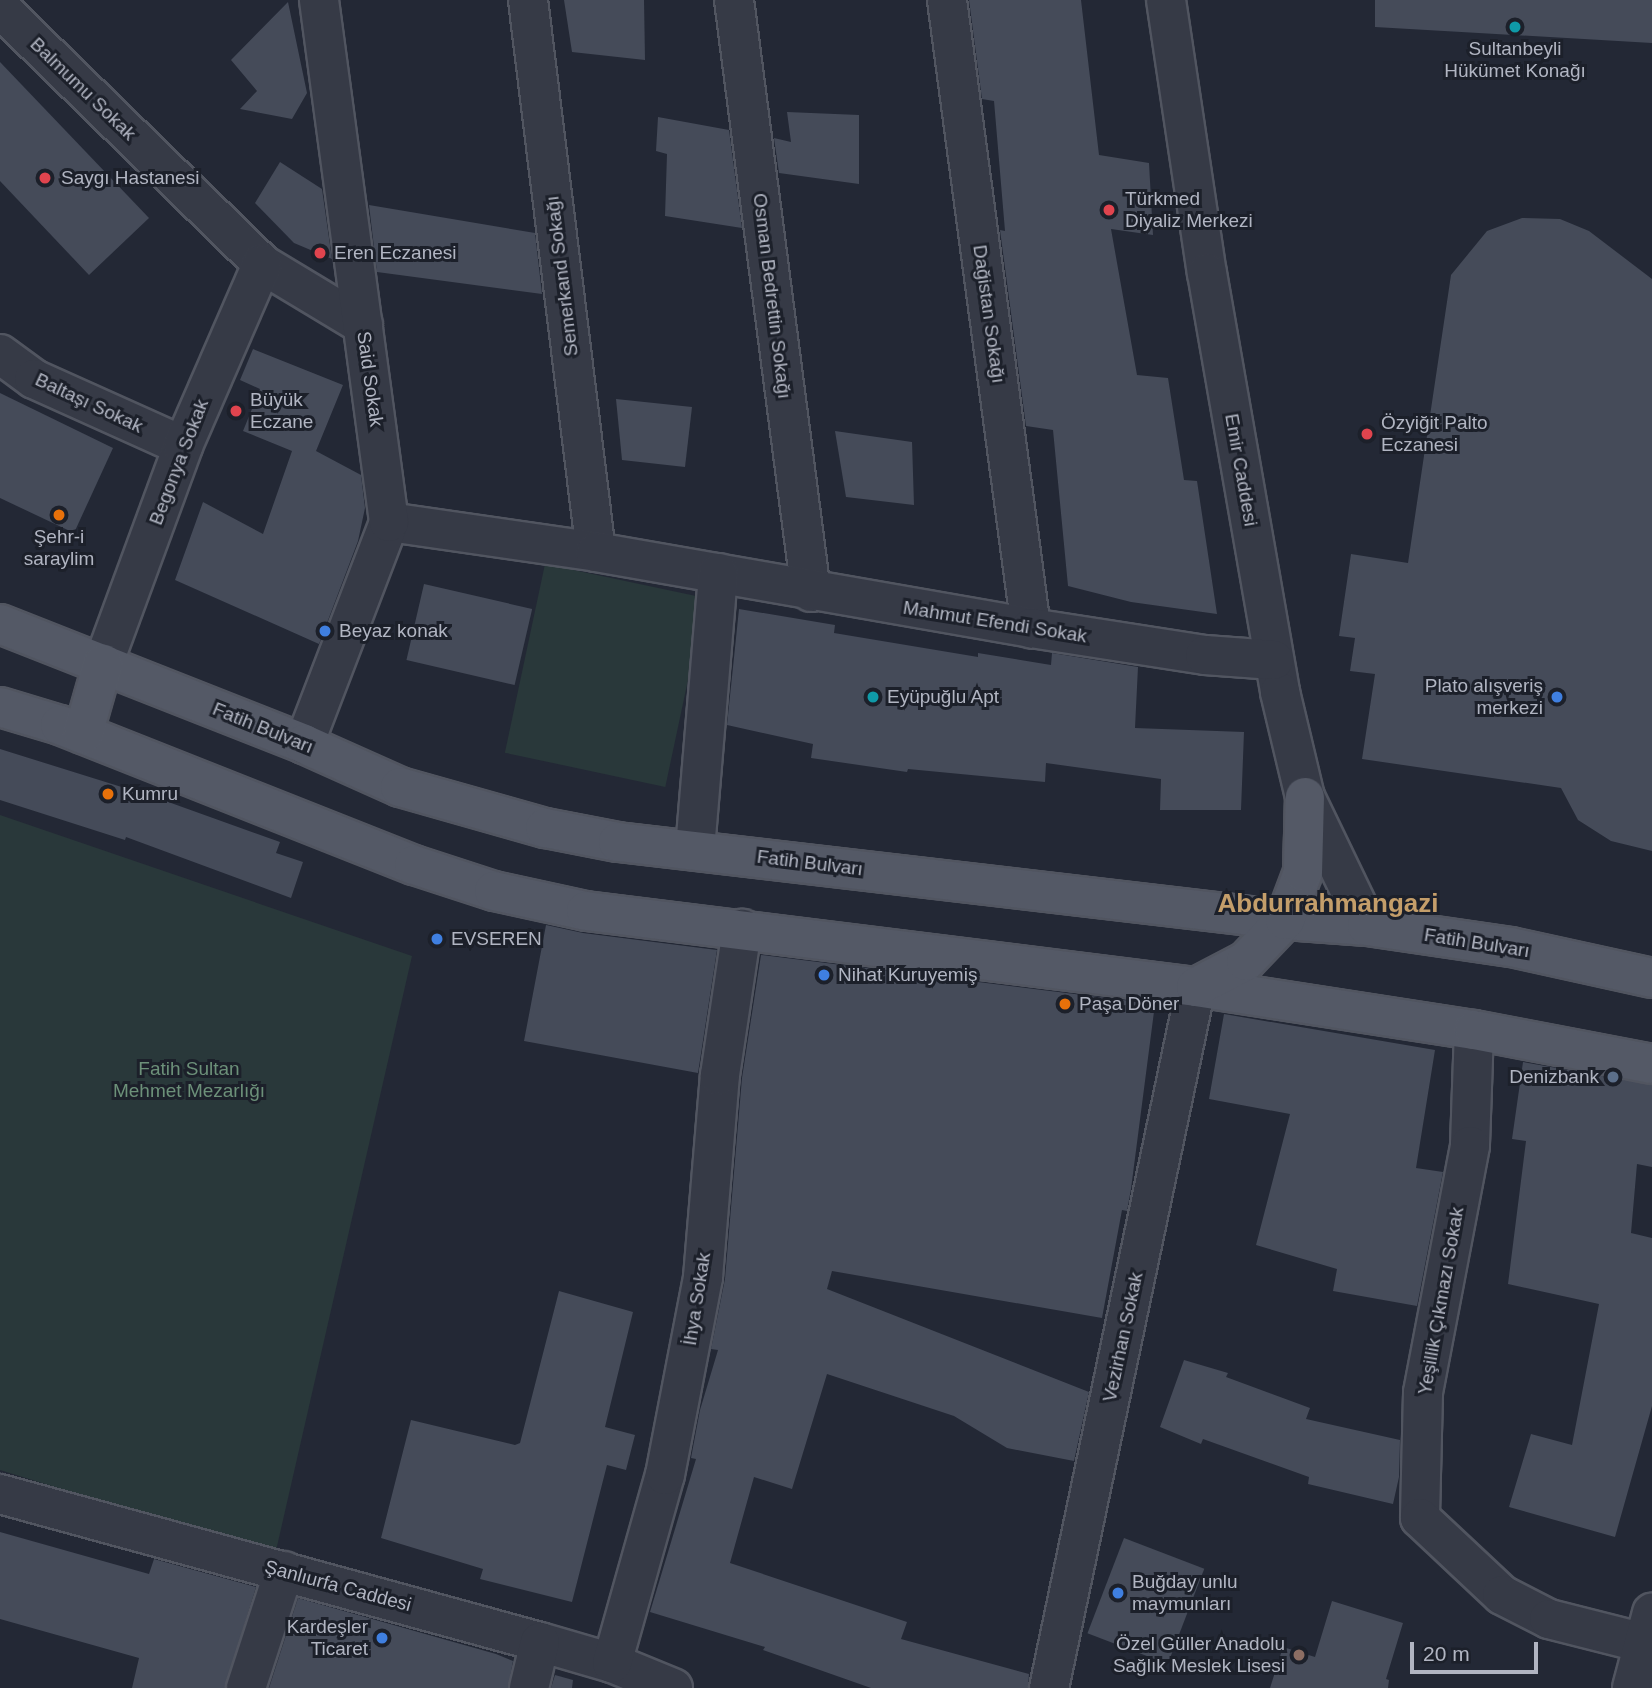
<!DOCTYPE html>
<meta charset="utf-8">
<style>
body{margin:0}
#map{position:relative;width:1652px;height:1688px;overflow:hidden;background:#232835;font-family:Helvetica,sans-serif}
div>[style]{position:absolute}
.green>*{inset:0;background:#29383a;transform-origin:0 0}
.building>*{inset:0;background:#454b59;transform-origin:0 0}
.roads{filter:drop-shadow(2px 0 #515560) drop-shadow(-2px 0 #515560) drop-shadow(0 2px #515560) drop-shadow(0 -2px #515560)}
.minor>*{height:38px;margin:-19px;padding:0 19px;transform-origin:19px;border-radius:19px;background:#363a46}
.major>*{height:38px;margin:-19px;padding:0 19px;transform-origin:19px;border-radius:19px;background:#545966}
.dots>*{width:19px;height:19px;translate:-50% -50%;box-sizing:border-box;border:4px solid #1c202a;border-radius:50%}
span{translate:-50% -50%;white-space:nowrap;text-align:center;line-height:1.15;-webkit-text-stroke:6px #1c202a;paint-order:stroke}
.poi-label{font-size:19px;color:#b1b5c2}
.left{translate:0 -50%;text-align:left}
.right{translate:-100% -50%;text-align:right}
.street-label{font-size:19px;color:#b1b5c2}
.park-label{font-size:19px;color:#6c9079}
.district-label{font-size:26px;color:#c49e6a;font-weight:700}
.scale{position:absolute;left:1410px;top:1642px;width:128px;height:32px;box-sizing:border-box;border:4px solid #b1b5c2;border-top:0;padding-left:9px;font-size:21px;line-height:24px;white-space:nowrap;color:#b1b5c2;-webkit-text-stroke:5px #1c202a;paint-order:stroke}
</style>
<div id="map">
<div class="green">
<div style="left:545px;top:564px;width:164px;height:193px;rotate:12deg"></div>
<div style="clip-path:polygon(0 815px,412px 956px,275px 1555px,0 1470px)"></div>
</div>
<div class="building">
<div style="clip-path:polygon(564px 0,644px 0,645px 60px,572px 52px)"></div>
<div style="clip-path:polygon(969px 0,1081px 0,1099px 155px,1149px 163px,1153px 235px,1111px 229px,1137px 375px,1168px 378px,1184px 480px,1197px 481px,1217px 614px,1131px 602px,1068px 586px,1053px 430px,1026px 426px,1000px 230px,1005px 231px,994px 101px,982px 99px)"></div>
<div style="clip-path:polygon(1375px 0,1652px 0,1652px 43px,1375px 27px)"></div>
<div style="clip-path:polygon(288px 2px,307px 93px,292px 119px,240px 109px,257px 91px,231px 60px)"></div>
<div style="clip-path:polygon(0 62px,149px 218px,89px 275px,0 181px)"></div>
<div style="clip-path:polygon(787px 112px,859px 115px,859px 184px,779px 173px,774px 138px,791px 142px)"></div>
<div style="clip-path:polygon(658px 117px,729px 130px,742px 228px,665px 216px,667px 154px,656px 151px)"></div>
<div style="clip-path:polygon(280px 162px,322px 189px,332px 259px,294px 243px,255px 203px)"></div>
<div style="clip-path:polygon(369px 205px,535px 233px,542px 294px,377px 272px)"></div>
<div style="clip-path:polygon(1522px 218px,1560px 219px,1589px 231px,1652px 279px,1652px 851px,1611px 841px,1578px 820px,1561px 788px,1362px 759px,1375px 674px,1350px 671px,1355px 638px,1339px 636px,1351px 554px,1408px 563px,1451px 275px,1487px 231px)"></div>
<div style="clip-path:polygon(253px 349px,343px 385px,316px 451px,361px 475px,365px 508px,358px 541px,319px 644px,175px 580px,203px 502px,263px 534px,292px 451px,243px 431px,260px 389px,240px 380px)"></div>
<div style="clip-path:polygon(0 393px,113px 448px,74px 533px,0 498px)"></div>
<div style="clip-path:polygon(616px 399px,692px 407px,685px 467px,622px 460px)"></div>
<div style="clip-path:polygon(835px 431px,912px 442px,914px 505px,846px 497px)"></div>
<div style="left:424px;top:584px;width:111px;height:78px;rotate:13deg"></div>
<div style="clip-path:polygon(739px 609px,835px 625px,834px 633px,978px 657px,978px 653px,1051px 665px,1052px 653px,1138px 667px,1135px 728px,1244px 732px,1241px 810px,1160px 810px,1161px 779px,1046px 763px,1045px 782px,908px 769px,907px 772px,811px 758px,813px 744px,727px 725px)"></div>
<div style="clip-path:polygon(0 749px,160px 799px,280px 842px,276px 853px,303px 862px,291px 898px,126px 837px,125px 840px,0 800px)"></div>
<div style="clip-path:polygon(546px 925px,583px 933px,717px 950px,698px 1073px,524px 1041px)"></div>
<div style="clip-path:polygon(761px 955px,1155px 1004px,1131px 1189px,1127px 1211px,1122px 1210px,1102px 1318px,832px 1271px,827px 1289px,1089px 1392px,1074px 1461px,1007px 1448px,954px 1416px,827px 1374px,792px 1489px,754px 1477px,730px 1563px,907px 1622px,901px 1639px,1029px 1674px,1028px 1688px,871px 1688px,763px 1650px,765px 1647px,650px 1612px,696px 1459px,691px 1458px,700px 1410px,718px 1350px,711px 1349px,725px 1279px,742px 1078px)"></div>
<div style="clip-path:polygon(1224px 1014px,1435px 1050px,1416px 1168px,1443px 1172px,1417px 1306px,1333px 1291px,1337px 1269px,1256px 1245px,1290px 1114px,1209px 1099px)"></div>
<div style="clip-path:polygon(1523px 1062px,1652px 1085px,1652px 1167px,1637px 1164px,1631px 1233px,1652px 1238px,1652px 1406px,1615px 1537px,1509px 1507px,1531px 1434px,1572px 1445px,1599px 1304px,1508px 1284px,1526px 1141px,1512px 1139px)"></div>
<div style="clip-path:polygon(559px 1291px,633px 1312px,605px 1427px,635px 1435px,626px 1470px,607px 1465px,572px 1602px,480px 1579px,483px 1569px,381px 1538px,411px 1420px,515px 1445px,520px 1443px)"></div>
<div style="clip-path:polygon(1184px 1360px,1228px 1373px,1226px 1377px,1310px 1408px,1306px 1419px,1400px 1440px,1399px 1477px,1393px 1504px,1308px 1484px,1309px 1477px,1203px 1439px,1201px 1444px,1160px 1427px)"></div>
<div style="clip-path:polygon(0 1532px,149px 1574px,154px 1559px,256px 1587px,225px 1688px,132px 1688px,139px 1658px,0 1619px)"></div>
<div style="left:1124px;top:1538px;width:86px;height:102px;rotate:21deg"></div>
<div style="clip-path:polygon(298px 1598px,496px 1654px,513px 1661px,508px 1688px,269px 1688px)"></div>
<div style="clip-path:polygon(1332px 1601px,1403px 1623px,1386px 1679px,1389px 1680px,1388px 1688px,1270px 1688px,1283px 1647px,1315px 1657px)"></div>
<div style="clip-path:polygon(555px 1675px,573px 1680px,572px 1688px,551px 1688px)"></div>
</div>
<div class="roads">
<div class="minor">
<div style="left:528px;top:0;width:556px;rotate:82.98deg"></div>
<div style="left:734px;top:0;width:597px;rotate:82.59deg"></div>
<div style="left:947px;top:0;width:634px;rotate:82.38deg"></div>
<div style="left:1166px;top:0;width:276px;rotate:81.5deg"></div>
<div style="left:1207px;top:273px;width:425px;rotate:80.1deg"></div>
<div style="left:1280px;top:692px;width:108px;rotate:76.6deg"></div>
<div style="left:1305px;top:797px;width:143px;rotate:64.3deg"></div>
<div style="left:0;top:8px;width:366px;rotate:44.3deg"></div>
<div style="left:262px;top:264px;width:118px;rotate:31.1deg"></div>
<div style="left:0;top:354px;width:42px;rotate:36.3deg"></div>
<div style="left:34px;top:379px;width:163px;rotate:24.2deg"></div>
<div style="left:389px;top:522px;width:209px;rotate:8.2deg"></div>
<div style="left:596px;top:552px;width:442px;rotate:9.9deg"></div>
<div style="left:1031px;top:628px;width:176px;rotate:8.8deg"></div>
<div style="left:1205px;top:655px;width:69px;rotate:4.1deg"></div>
<div style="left:103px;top:664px;width:232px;rotate:-69.8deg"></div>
<div style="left:183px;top:446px;width:198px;rotate:-66.5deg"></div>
<div style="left:304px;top:744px;width:238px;rotate:-69deg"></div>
<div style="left:389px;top:522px;width:527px;rotate:-97.64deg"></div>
<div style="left:695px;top:849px;width:277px;rotate:-85.2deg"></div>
<div style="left:1474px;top:1030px;width:116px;rotate:92deg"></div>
<div style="left:1470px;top:1146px;width:251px;rotate:100.8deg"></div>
<div style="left:1423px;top:1393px;width:125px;rotate:91.4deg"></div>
<div style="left:1420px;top:1518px;width:112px;rotate:43.2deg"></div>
<div style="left:1502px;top:1595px;width:53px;rotate:27.1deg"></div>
<div style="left:1549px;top:1619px;width:106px;rotate:14.2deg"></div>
<div style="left:0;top:1494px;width:560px;rotate:15.33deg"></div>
<div style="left:540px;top:1642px;width:75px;rotate:16.3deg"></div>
<div style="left:612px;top:1663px;width:66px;rotate:22.3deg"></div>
<div style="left:612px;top:1663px;width:195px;rotate:-74.3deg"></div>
<div style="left:665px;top:1475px;width:202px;rotate:-79.1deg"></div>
<div style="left:703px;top:1277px;width:203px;rotate:-85.2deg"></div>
<div style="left:720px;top:1075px;width:148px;rotate:-81.4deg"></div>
<div style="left:246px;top:1688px;width:123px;rotate:-72deg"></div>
<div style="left:529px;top:1688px;width:47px;rotate:-76.6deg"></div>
<div style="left:1049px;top:1688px;width:716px;rotate:-78.16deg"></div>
<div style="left:1632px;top:1688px;width:78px;rotate:-75.1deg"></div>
</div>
<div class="major">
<div style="left:0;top:624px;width:327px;rotate:21.5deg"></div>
<div style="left:304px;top:744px;width:105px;rotate:24.1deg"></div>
<div style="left:400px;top:787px;width:151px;rotate:15.8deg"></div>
<div style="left:545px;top:828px;width:74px;rotate:10.9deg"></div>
<div style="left:618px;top:842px;width:672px;rotate:6.67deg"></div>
<div style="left:1285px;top:920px;width:82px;rotate:4.2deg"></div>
<div style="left:1367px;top:926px;width:146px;rotate:8.3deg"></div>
<div style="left:1511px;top:947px;width:144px;rotate:12.4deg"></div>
<div style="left:0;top:707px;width:63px;rotate:16.7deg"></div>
<div style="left:60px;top:725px;width:381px;rotate:21.6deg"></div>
<div style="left:414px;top:865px;width:84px;rotate:18deg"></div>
<div style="left:494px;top:891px;width:94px;rotate:12.3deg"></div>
<div style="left:586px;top:911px;width:615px;rotate:7.1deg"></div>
<div style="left:1196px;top:987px;width:281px;rotate:8.8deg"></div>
<div style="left:1474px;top:1030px;width:181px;rotate:10.8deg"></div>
<div style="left:83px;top:734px;width:73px;rotate:-74.1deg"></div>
<div style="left:1196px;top:987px;width:56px;rotate:-27.5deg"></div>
<div style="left:1246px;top:961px;width:57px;rotate:-46.4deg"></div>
<div style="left:1285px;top:920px;width:51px;rotate:-69.4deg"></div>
<div style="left:1303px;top:872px;width:75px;rotate:-88.5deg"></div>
</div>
</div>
<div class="dots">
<div style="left:1515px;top:27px;background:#0f9aa8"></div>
<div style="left:45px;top:178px;background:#e0444e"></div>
<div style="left:1109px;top:210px;background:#e0444e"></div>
<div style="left:320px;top:253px;background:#e0444e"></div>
<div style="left:236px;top:411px;background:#e0444e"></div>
<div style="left:1367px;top:434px;background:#e0444e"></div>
<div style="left:59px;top:515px;background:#e8710a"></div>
<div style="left:325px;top:631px;background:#3f7fe0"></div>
<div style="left:873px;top:697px;background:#0f9aa8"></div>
<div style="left:1557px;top:697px;background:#3f7fe0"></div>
<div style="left:108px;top:794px;background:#e8710a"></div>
<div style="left:437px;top:939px;background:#3f7fe0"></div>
<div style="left:824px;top:975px;background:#3f7fe0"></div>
<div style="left:1065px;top:1004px;background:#e8710a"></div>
<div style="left:1613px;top:1077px;background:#5c6f8a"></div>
<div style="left:1118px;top:1593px;background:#3f7fe0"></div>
<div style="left:382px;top:1638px;background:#3f7fe0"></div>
<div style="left:1299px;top:1655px;background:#8d6e63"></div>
</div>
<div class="poi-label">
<span style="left:1515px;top:60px">Sultanbeyli<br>Hükümet Konağı</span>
<span class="left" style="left:61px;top:178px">Saygı Hastanesi</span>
<span class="left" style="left:1125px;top:210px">Türkmed<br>Diyaliz Merkezi</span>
<span class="left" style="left:334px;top:253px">Eren Eczanesi</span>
<span class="left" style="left:250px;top:411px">Büyük<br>Eczane</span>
<span class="left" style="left:1381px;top:434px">Özyiğit Palto<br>Eczanesi</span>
<span style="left:59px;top:548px">Şehr-i<br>saraylim</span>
<span class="left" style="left:339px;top:631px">Beyaz konak</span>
<span class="right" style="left:1543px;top:697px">Plato alışveriş<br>merkezi</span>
<span class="left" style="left:887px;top:697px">Eyüpuğlu Apt</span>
<span class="left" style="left:122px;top:794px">Kumru</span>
<span class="left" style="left:451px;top:939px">EVSEREN</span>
<span class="left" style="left:838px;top:975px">Nihat Kuruyemiş</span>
<span class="left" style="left:1079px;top:1004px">Paşa Döner</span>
<span class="right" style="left:1599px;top:1077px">Denizbank</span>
<span class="left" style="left:1132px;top:1593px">Buğday unlu<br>maymunları</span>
<span class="right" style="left:368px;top:1638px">Kardeşler<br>Ticaret</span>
<span class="right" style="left:1285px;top:1655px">Özel Güller Anadolu<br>Sağlık Meslek Lisesi</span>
</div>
<div class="street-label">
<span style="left:83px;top:89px;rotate:44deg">Balmumu Sokak</span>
<span style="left:562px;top:276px;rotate:-97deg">Semerkand Sokağı</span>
<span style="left:772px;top:296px;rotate:83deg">Osman Bedrettin Sokağı</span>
<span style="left:989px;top:314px;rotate:82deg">Dağistan Sokağı</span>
<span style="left:370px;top:379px;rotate:82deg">Said Sokak</span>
<span style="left:89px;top:403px;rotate:25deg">Baltaşı Sokak</span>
<span style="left:179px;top:462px;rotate:-69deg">Begonya Sokak</span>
<span style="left:1241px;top:470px;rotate:80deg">Emir Caddesi</span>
<span style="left:995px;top:622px;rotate:9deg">Mahmut Efendi Sokak</span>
<span style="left:263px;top:728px;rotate:22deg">Fatih Bulvarı</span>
<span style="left:810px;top:863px;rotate:7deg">Fatih Bulvarı</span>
<span style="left:1477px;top:943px;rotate:9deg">Fatih Bulvarı</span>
<span style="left:697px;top:1299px;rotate:-81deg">İhya Sokak</span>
<span style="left:1441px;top:1301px;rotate:-80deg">Yeşillik Çıkmazı Sokak</span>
<span style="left:1123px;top:1337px;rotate:-78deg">Vezirhan Sokak</span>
<span style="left:338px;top:1586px;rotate:15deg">Şanlıurfa Caddesi</span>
</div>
<div class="park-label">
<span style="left:189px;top:1080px">Fatih Sultan<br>Mehmet Mezarlığı</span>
</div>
<div class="district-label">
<span style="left:1328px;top:904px">Abdurrahmangazi</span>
</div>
<div class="scale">20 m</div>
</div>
